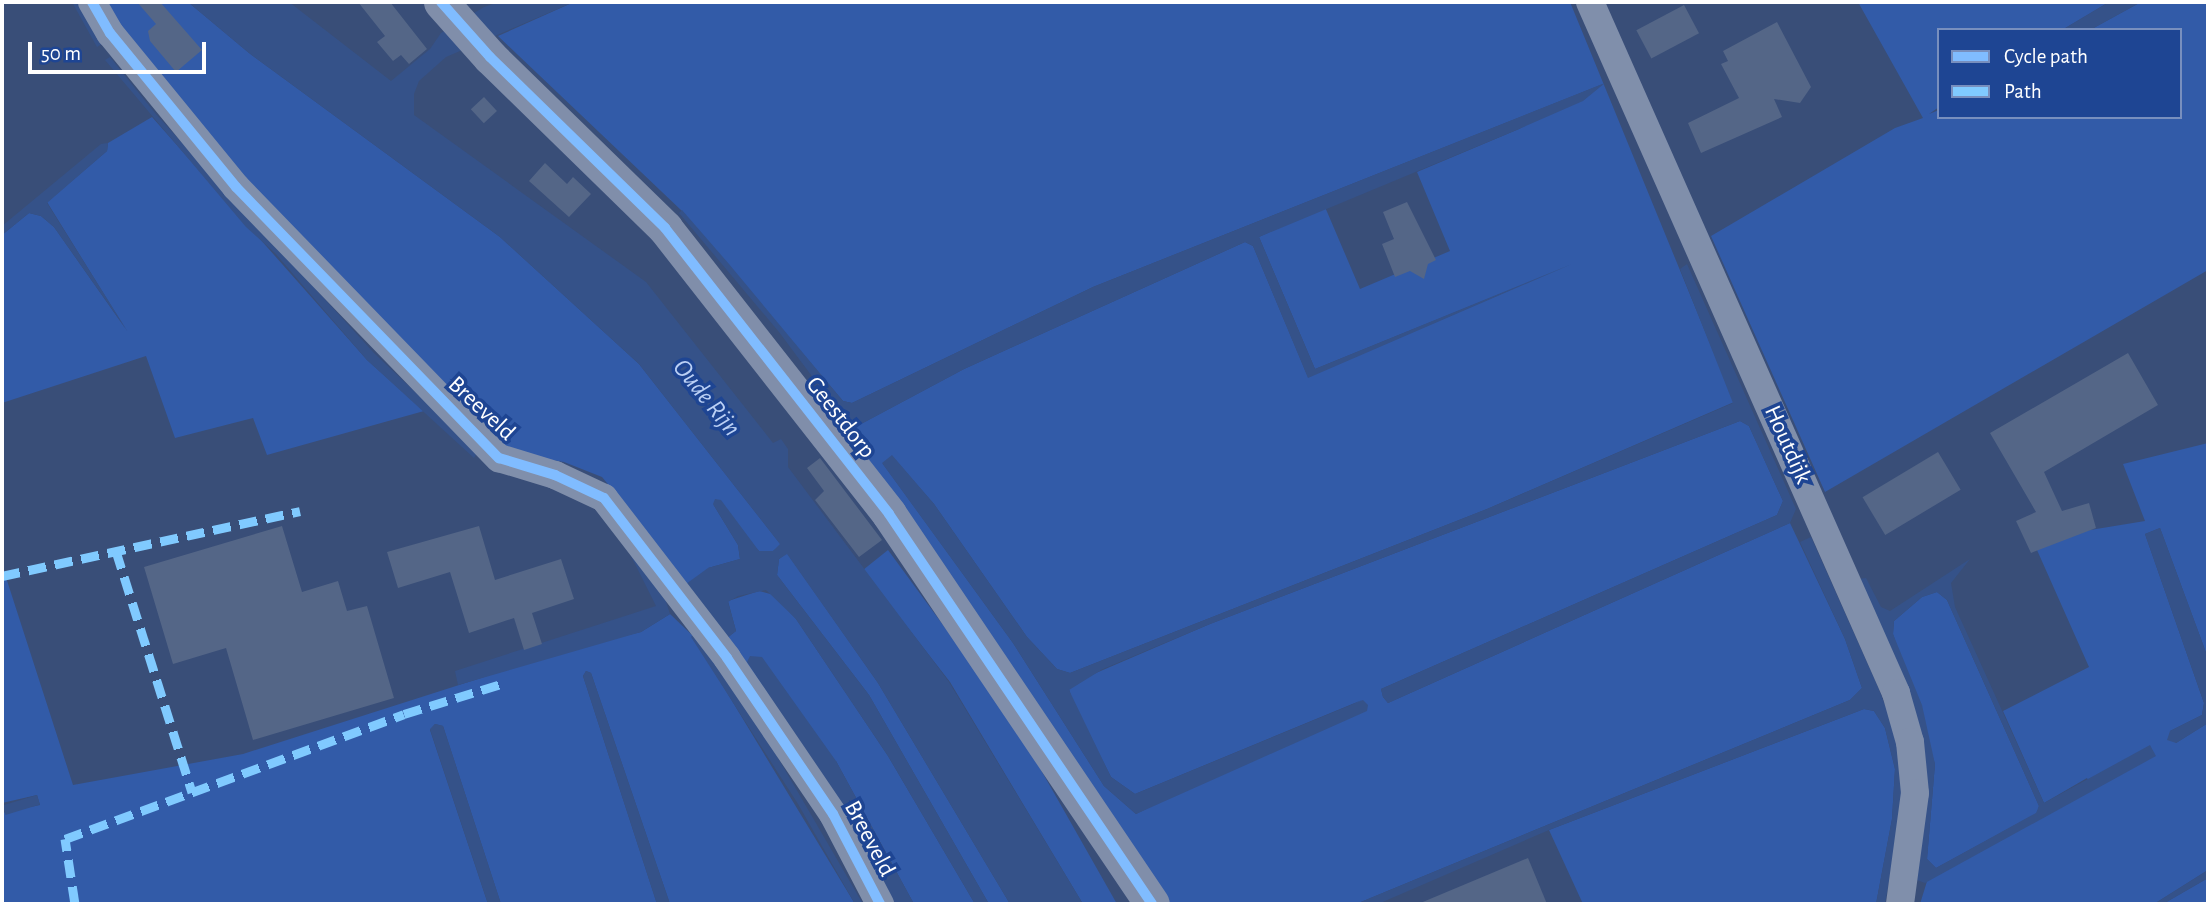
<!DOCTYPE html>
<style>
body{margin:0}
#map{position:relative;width:2210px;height:906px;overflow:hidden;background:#394e78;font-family:"Alegreya Sans",sans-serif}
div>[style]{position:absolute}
.green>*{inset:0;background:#325ba8}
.water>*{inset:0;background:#355289;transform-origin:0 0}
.building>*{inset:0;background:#546687;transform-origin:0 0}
.minor>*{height:28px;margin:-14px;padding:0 14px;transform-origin:14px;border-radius:14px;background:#808fab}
.major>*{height:35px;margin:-17.5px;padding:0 17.5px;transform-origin:17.5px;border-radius:17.5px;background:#808eaa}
.quiet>*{height:9px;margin-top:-4.5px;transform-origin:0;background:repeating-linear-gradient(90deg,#80caff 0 18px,transparent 0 27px)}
.cycleway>*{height:10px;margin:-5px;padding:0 5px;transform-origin:5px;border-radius:5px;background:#80bcff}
span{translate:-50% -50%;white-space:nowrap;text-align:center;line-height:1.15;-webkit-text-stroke:7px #1e4593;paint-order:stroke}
.street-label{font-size:24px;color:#fff}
.water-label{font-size:26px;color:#bbd0f5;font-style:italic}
.frame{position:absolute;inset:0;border:4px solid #fff;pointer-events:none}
.legend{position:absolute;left:1937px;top:28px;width:245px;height:91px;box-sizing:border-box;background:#1e4593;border:2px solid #788fbe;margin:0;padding:9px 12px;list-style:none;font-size:21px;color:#fff}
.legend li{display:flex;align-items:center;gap:14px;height:35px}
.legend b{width:35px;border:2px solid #788fbe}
.scale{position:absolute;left:28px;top:42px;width:178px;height:32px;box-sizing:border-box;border:4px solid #fff;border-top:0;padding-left:9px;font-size:21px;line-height:24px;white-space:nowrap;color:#fff;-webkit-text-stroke:5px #1e4593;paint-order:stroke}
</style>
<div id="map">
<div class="green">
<div style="clip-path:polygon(104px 2px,188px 2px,249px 53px,500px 237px,639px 364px,781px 545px,773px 551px,759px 551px,713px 504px,738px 545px,740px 559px,708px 568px,727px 638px,736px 631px,728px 601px,759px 591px,774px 595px,796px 619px,888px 756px,975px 904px,914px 904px,836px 761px,822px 776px,641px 524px,602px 477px,564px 462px,501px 452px,203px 139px)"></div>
<div style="clip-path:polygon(574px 2px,1570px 2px,1734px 402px,1487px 509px,1070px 673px,1057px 669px,1027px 637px,934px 504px,892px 456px,883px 464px,1013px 643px,1104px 786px,1136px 814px,1362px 700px,1135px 794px,1111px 777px,1073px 702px,1069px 689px,1075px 682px,1210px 624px,1740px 421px,1749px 426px,1783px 501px,1777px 515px,1381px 689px,1383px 697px,1388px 703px,1790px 523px,1845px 639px,1862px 688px,1850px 700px,1356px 904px,1167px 904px,844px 433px,964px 369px,1245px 242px,1253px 246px,1308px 377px,1522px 285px,1315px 369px,1259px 237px,1325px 207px,1360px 289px,1450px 251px,1417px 172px,1519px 129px,1603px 84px,1093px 287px,852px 403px,843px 401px,682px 211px,498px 36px)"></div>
<div style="clip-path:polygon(1858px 2px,2109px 2px,2062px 30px,1939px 30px,1939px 107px,1929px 114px,1939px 110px,1939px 117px,2180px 117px,2180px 30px,2090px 30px,2141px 2px,2208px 2px,2208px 270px,1825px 492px,1711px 236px,1895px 128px,1923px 118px)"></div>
<div style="clip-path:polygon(152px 117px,367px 360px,424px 411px,267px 455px,253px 418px,175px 438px,146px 356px,2px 403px,2px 235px,29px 213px,41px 216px,54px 227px,125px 328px,47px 202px,107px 151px,108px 143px)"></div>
<div style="clip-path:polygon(2208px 443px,2208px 658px,2160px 528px,2145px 534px,2204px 703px,2202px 715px,2170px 731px,2176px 743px,2208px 723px,2208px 870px,2154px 904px,1920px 904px,1928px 878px,2092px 787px,2087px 778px,2044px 803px,2003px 711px,2089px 667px,2037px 550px,2078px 532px,2145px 521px,2123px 464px)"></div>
<div style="clip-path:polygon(888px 550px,1012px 719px,1117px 904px,1083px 904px,950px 682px,863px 570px)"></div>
<div style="clip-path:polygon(787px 553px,878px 683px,1010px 904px,989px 904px,869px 695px,777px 575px,779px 559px)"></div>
<div style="clip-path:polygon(2px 565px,73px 785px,243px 754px,578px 647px,641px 632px,670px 614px,692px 635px,855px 904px,670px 904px,591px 673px,586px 671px,583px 676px,657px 904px,501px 904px,443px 726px,435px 724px,430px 730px,488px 904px,2px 904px,2px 813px,40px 805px,37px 795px,2px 803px)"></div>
<div style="clip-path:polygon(1937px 592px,1947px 600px,2039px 806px,2037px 813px,1936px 868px,1927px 859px,1935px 764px,1893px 634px,1894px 621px,1922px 597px)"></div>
<div style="clip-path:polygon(1864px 709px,1874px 711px,1885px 728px,1895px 769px,1892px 819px,1876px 904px,1583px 904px,1549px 830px)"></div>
<div style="clip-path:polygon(2208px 878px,2208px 904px,2163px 904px)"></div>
</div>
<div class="water">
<div style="clip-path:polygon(72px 2px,77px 2px,102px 44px,97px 47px)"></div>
<div style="clip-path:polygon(188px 2px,289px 2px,391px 81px,430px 49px,441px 33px,484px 7px,499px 2px,574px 2px,446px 57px,419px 81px,414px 94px,414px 115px,646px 282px,773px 443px,781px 439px,788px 449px,788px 467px,949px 682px,1083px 904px,1010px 904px,878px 683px,787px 554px,779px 559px,777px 575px,869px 695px,989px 904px,975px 904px,888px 756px,796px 619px,766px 590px,738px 596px,728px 602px,736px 631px,727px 638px,686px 584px,708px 568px,740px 559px,738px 545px,713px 504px,715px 499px,721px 500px,759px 551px,773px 551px,780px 544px,639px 364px,500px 237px,249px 53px)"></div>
<div style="clip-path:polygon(2109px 2px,2141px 2px,2090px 30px,2062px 30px)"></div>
<div style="clip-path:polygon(110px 57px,155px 113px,374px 353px,468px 442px,477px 453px,474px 458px,367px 360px,275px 253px,246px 227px,105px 60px)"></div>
<div style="clip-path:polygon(1605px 83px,1583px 101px,1519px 129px,1259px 237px,1315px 369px,1572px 264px,1308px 378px,1253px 246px,1245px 242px,964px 369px,863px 423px,846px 422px,779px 332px,679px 213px,682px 210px,729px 264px,843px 401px,852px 403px,1093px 287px)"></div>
<div style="clip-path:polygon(108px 143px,107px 151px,47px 203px,128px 332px,54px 227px,41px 216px,29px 213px,2px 235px,2px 226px,101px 144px)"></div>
<div style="clip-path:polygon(1687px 264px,1796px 509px,1790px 523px,1388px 703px,1383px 697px,1381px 689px,1777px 515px,1783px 501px,1749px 426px,1740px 421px,1210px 624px,1103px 669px,1069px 690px,1111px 777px,1135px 794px,1363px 700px,1368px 705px,1367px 711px,1136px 814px,1104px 786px,1013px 643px,882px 463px,892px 455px,934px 504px,1027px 637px,1057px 669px,1070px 673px,1487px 509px,1733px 403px,1680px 269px)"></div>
<div style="clip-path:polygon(2160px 528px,2208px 658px,2208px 723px,2176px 743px,2167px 740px,2170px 731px,2202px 715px,2204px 703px,2145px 534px)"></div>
<div style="clip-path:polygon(1811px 537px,1878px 687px,1895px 731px,1903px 768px,1900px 818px,1885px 904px,1876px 904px,1892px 819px,1895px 769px,1885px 728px,1874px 711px,1864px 709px,1549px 830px,1378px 904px,1356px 904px,1850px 700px,1862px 688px,1845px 639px,1800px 542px)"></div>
<div style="clip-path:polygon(625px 544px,658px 577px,670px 614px,641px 632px,458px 685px,455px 671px,656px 606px)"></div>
<div style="clip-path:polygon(evenodd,1970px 559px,1951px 583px,1955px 607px,2044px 803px,2150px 745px,2156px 756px,1925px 883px,1917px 880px,1927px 802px,1859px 579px,1866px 578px,1881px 607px,1890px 611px,1970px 559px,1937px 592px,1947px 600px,2039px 806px,2036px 813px,1936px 868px,1927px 859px,1935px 764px,1922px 705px,1893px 634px,1894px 621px,1922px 597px,1937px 592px)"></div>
<div style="clip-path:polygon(694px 633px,767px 739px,863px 904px,855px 904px,798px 804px,691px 637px)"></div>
<div style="clip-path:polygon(750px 656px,762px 657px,836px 761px,914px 904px,893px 904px,822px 776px,747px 662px)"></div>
<div style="clip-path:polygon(586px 671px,591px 673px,670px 904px,657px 904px,583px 676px)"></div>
<div style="clip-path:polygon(435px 724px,443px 726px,501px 904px,488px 904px,430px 729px)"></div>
<div style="left:37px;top:795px;width:10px;height:36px;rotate:73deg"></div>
<div style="clip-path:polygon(2208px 870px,2208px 878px,2163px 904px,2154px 904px)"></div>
</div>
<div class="building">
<div style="clip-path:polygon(137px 2px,160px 2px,202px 50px,176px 72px,150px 41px,148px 31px,156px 24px)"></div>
<div style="clip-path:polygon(358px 2px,390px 2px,427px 49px,409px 64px,401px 55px,393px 61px,377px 42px,385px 36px)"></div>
<div style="left:1684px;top:5px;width:32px;height:54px;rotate:62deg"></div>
<div style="clip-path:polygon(1777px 22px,1811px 87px,1800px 103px,1774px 99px,1782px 117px,1701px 153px,1688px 123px,1739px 98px,1721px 64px,1728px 61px,1723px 51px)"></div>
<div style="left:484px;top:97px;width:19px;height:18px;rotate:47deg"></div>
<div style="clip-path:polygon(545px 163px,567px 184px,573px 177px,591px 194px,569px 217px,529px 181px)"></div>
<div style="clip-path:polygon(1407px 202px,1436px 260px,1428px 264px,1424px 279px,1410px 271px,1395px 277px,1382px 244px,1394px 239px,1383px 212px)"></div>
<div style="clip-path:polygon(2128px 353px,2158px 405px,2044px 472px,2062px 511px,2089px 503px,2096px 528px,2031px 553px,2016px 521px,2036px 512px,1990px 433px)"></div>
<div style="left:1938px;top:452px;width:44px;height:88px;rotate:59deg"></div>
<div style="clip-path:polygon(820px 458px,882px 540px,859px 557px,815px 500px,824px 491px,807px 468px)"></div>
<div style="clip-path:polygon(282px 526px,302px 592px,338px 581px,347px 611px,367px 606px,394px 698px,253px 740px,226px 648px,173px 664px,144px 567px)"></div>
<div style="clip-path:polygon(479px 526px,495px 580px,561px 559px,574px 599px,532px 613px,542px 644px,524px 650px,514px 618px,469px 633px,450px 572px,398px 588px,387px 552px)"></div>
<div style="clip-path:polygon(1528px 858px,1547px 904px,1418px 904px)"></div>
</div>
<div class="minor">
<div style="left:92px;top:2px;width:36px;rotate:60deg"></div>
<div style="left:110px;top:33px;width:199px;rotate:50.7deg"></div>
<div style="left:236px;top:187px;width:378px;rotate:45.9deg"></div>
<div style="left:499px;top:458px;width:59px;rotate:16.9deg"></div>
<div style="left:555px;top:475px;width:54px;rotate:25.1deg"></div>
<div style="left:604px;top:498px;width:202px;rotate:52.4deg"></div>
<div style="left:727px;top:658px;width:189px;rotate:55.8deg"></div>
<div style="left:833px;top:814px;width:102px;rotate:62.4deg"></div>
<div style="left:1590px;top:2px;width:756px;rotate:66.11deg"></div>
<div style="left:1896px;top:693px;width:51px;rotate:74.1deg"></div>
<div style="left:1910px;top:742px;width:51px;rotate:84.4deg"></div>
<div style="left:1915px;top:793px;width:112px;rotate:97.7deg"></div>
</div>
<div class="major">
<div style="left:441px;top:2px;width:74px;rotate:48.3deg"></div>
<div style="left:490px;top:57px;width:245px;rotate:44.3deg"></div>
<div style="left:665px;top:228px;width:363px;rotate:51.9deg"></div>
<div style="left:889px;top:514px;width:470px;rotate:56deg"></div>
</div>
<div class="quiet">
<div style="left:116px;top:551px;width:253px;rotate:72.5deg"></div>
<div style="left:2px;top:576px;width:305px;rotate:-12.3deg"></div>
<div style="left:75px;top:904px;width:66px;rotate:-98.7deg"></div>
<div style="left:65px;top:839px;width:361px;rotate:-20.2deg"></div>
<div style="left:404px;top:714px;width:105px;rotate:-17.2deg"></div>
</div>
<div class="cycleway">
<div style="left:92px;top:2px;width:36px;rotate:60deg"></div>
<div style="left:110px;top:33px;width:199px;rotate:50.7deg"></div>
<div style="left:236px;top:187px;width:378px;rotate:45.9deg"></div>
<div style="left:499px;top:458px;width:59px;rotate:16.9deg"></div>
<div style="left:555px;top:475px;width:54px;rotate:25.1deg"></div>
<div style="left:604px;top:498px;width:202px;rotate:52.4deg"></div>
<div style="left:727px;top:658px;width:189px;rotate:55.8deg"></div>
<div style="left:833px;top:814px;width:102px;rotate:62.4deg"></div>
<div style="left:441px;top:2px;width:74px;rotate:48.3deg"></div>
<div style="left:490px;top:57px;width:245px;rotate:44.3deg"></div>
<div style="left:665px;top:228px;width:363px;rotate:51.9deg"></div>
<div style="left:889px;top:514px;width:470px;rotate:56deg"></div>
</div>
<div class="street-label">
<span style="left:481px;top:409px;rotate:43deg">Breeveld</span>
<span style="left:840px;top:418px;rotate:52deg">Geestdorp</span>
<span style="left:1787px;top:445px;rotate:66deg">Houtdijk</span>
<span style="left:869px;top:839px;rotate:62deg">Breeveld</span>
</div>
<div class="water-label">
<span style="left:706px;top:398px;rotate:51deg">Oude Rijn</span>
</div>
<div class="frame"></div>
<ul class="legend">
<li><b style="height:9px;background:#80bcff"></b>Cycle path</li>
<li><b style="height:9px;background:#80caff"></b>Path</li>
</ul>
<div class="scale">50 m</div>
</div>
